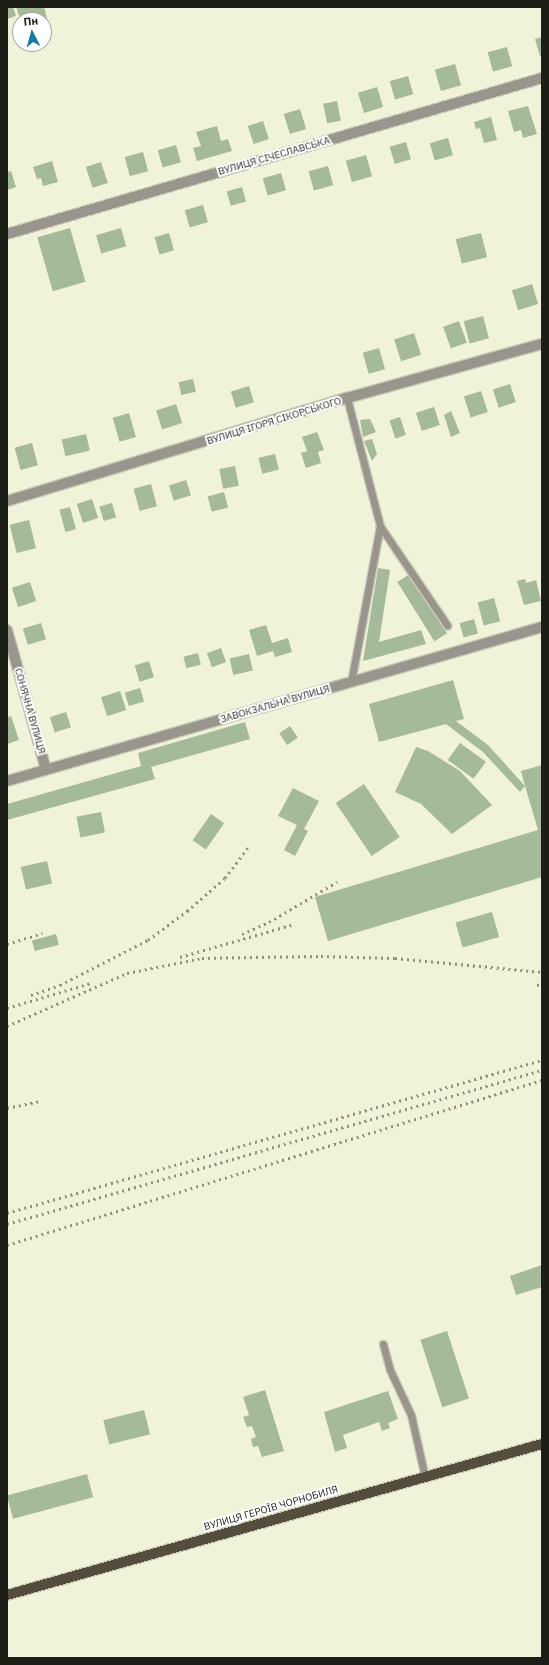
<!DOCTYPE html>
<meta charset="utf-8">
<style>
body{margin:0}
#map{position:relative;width:549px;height:1665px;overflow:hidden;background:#f1f2da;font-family:"IBM Plex Sans",sans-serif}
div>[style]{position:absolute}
.building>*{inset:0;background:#a5b99b;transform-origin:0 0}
.roads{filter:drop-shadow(1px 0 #cbccb7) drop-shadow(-1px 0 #cbccb7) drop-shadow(0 1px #cbccb7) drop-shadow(0 -1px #cbccb7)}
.lane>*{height:7px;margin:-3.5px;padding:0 3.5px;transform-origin:3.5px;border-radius:3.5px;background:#9a958c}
.street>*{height:10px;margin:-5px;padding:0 5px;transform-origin:5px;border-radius:5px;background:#9a958c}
.primary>*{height:10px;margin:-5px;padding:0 5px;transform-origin:5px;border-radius:5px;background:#544c3d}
.rail>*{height:3px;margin-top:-1.5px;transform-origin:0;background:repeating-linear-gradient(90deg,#909180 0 2px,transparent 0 6px)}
span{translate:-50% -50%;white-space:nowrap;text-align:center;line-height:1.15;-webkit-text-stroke:4px #fff;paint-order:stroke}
.street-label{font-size:10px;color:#1d1e15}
.frame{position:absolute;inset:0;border:8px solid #1d1e15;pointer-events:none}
.north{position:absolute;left:12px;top:12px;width:40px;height:40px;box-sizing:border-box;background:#fff;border:1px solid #a5a5a1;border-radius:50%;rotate:354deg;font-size:11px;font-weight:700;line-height:16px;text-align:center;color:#1d1e15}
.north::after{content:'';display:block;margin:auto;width:14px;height:18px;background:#167aa6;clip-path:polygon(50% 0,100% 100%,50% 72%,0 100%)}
</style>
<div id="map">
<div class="building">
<div style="clip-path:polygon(7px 7px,13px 7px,16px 16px,7px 19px)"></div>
<div style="clip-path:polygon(16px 7px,44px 7px,50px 30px,44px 32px,44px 20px,25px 20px,23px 15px,19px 16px)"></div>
<div style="clip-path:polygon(542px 37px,542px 56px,540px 56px,535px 39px)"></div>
<div style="left:507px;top:47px;width:20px;height:20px;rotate:75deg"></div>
<div style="left:455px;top:64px;width:22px;height:21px;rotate:74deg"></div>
<div style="left:408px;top:76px;width:19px;height:19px;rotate:74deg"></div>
<div style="left:377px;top:87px;width:21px;height:20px;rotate:73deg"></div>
<div style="left:337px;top:101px;width:20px;height:14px;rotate:79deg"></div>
<div style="clip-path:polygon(528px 106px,537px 134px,523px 138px,521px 130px,514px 132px,508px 111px)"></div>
<div style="left:300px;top:109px;width:21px;height:17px;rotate:73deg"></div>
<div style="clip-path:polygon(491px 117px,497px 140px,484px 143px,480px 128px,476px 129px,474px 122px)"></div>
<div style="left:263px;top:121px;width:19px;height:16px;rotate:72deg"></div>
<div style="clip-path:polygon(217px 126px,221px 141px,228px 139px,232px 151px,197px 161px,193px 148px,201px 146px,196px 132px)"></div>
<div style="left:448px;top:138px;width:18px;height:19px;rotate:74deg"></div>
<div style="left:406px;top:142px;width:18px;height:17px;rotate:74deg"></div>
<div style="left:176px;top:145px;width:18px;height:19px;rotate:74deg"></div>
<div style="left:143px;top:152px;width:20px;height:19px;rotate:75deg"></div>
<div style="left:366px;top:155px;width:22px;height:21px;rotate:74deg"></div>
<div style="clip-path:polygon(52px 161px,58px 182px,43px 186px,41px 178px,37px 179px,33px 167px)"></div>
<div style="left:101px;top:162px;width:22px;height:16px;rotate:72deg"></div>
<div style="left:328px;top:166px;width:20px;height:20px;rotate:75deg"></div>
<div style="clip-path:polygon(11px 171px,16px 187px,7px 190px,7px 172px)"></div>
<div style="left:281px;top:173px;width:18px;height:19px;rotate:74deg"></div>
<div style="left:242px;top:187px;width:15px;height:16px;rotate:74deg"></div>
<div style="left:203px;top:205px;width:18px;height:19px;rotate:74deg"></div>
<div style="left:70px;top:228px;width:56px;height:34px;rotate:74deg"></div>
<div style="left:121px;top:228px;width:19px;height:26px;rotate:74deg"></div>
<div style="left:169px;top:233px;width:18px;height:15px;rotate:74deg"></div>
<div style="left:481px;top:233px;width:25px;height:26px;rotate:76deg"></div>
<div style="left:532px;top:284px;width:21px;height:21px;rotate:73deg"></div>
<div style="left:483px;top:316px;width:23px;height:20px;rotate:75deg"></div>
<div style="left:459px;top:321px;width:23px;height:17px;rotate:70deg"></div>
<div style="left:414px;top:333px;width:23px;height:21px;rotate:72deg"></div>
<div style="left:379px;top:348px;width:22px;height:17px;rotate:74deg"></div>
<div style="left:193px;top:379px;width:13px;height:15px;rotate:77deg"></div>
<div style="left:510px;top:384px;width:19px;height:18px;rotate:72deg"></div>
<div style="left:249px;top:386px;width:17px;height:19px;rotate:73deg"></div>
<div style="left:481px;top:391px;width:22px;height:18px;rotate:72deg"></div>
<div style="left:176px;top:404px;width:20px;height:21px;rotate:72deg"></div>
<div style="left:434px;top:407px;width:19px;height:19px;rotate:72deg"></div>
<div style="clip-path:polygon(451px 411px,460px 433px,451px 437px,444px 415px)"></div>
<div style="left:129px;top:413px;width:25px;height:17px;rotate:74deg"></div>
<div style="left:400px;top:417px;width:19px;height:11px;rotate:72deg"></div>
<div style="clip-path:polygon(370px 419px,376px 432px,363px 437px,360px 420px)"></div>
<div style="clip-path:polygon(317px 432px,324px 450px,318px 452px,321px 463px,306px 468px,301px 453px,307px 451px,302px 437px)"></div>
<div style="left:86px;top:434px;width:17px;height:25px;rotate:77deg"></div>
<div style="clip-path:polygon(372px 439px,377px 454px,372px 461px,364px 441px)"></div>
<div style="left:32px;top:443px;width:23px;height:18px;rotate:75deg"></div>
<div style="left:275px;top:454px;width:16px;height:17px;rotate:76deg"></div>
<div style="left:235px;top:466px;width:20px;height:16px;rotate:79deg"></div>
<div style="left:186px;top:480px;width:16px;height:18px;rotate:72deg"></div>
<div style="left:151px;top:484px;width:23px;height:18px;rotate:75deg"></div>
<div style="left:224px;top:492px;width:16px;height:17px;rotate:75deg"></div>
<div style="left:92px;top:499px;width:20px;height:16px;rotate:72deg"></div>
<div style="left:112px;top:503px;width:15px;height:13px;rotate:74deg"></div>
<div style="left:70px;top:507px;width:23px;height:11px;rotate:75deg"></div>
<div style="left:29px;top:520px;width:29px;height:20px;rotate:76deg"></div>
<div style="clip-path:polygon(378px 568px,390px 570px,379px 642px,421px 630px,426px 644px,363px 661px)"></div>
<div style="left:410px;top:574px;width:70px;height:15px;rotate:58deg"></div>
<div style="clip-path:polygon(525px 579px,526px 583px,536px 580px,541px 601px,524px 605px,517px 581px)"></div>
<div style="left:30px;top:582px;width:20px;height:19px;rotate:72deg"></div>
<div style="left:494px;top:598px;width:24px;height:17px;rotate:75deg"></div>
<div style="left:474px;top:619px;width:15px;height:15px;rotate:74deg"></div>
<div style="left:41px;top:623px;width:17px;height:19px;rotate:73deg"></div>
<div style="clip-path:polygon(266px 625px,272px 643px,288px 638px,292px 652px,275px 657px,273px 651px,257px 656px,249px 630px)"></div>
<div style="left:221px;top:648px;width:15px;height:15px;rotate:70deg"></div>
<div style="left:198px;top:653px;width:12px;height:15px;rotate:76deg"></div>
<div style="left:249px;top:654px;width:17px;height:20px;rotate:77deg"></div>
<div style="left:149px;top:661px;width:17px;height:15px;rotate:73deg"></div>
<div style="clip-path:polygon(453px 680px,464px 719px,456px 721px,488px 745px,525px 786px,521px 771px,542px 765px,542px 877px,328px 941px,315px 897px,538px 830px,525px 786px,520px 792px,483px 752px,446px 724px,379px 742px,369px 704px)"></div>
<div style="left:140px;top:688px;width:14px;height:16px;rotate:73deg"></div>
<div style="left:120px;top:691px;width:20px;height:20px;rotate:72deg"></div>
<div style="left:66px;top:712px;width:16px;height:17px;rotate:72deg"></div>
<div style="clip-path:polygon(11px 716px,19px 740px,7px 744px,7px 717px)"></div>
<div style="clip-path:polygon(245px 722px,250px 739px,151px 767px,155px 779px,7px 820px,7px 804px,141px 766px,138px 753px)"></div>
<div style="left:290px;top:726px;width:14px;height:13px;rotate:56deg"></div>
<div style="left:460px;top:743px;width:32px;height:21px;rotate:36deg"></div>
<div style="clip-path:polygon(416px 747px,428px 751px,460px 771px,492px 805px,452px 834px,421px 804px,395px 792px)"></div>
<div style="left:364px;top:784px;width:64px;height:34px;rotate:56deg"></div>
<div style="clip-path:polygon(293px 788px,319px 801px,304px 829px,308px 831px,295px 856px,284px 850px,297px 825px,278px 816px)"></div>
<div style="left:101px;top:812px;width:21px;height:25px;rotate:79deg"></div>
<div style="left:211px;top:814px;width:16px;height:32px;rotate:35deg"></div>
<div style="left:47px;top:861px;width:23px;height:27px;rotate:77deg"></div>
<div style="left:492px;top:912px;width:26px;height:38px;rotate:74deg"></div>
<div style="left:56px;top:934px;width:11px;height:25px;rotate:75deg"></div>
<div style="clip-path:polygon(542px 1265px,542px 1287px,516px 1295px,510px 1276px)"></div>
<div style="left:447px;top:1331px;width:71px;height:28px;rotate:72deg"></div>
<div style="clip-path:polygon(265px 1390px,284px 1451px,262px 1457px,258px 1446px,253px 1447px,251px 1439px,256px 1437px,252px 1426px,247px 1427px,243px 1417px,249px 1415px,243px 1397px)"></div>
<div style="clip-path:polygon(388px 1391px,398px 1419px,388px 1423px,390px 1428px,382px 1431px,379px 1422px,343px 1435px,347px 1448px,335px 1452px,324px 1412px)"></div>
<div style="left:144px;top:1410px;width:25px;height:42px;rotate:76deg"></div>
<div style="left:87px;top:1474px;width:24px;height:83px;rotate:75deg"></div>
</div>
<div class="roads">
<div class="lane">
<div style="left:347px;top:398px;width:132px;rotate:75.5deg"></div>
<div style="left:380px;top:526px;width:159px;rotate:100.5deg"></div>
<div style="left:380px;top:526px;width:120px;rotate:55.9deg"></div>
<div style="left:383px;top:1344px;width:27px;rotate:75deg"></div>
<div style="left:390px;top:1370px;width:50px;rotate:65deg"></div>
<div style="left:411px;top:1415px;width:64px;rotate:77.3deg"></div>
</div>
<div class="street">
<div style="left:7px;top:234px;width:557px;rotate:-16.26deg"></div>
<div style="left:7px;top:501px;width:355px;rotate:-16.9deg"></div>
<div style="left:347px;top:398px;width:202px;rotate:-15.5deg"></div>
<div style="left:7px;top:630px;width:145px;rotate:74.4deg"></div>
<div style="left:7px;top:781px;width:557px;rotate:-16.06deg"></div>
</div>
<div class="primary">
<div style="left:7px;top:1595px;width:556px;rotate:-15.76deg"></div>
</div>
</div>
<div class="rail">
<div style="left:242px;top:934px;width:30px;rotate:-24deg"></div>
<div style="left:269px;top:922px;width:79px;rotate:-30.5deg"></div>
<div style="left:7px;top:944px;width:37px;rotate:-17deg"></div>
<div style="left:180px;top:957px;width:119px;rotate:-16.1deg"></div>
<div style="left:537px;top:985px;width:5px;rotate:-11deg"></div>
<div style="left:31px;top:995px;width:31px;rotate:-19deg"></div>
<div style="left:60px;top:985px;width:99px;rotate:-27.1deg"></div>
<div style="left:148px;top:940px;width:49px;rotate:-36.6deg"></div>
<div style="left:187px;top:911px;width:50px;rotate:-41deg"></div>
<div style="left:225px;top:878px;width:39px;rotate:-53deg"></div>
<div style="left:7px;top:1008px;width:88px;rotate:-16.6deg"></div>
<div style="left:7px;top:1026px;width:131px;rotate:-23.8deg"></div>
<div style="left:127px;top:973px;width:76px;rotate:-11.3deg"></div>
<div style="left:202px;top:958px;width:119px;rotate:-1deg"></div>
<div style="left:321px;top:956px;width:74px;rotate:1.5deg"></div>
<div style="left:395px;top:958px;width:148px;rotate:5.4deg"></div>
<div style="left:7px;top:1108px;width:34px;rotate:-12deg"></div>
<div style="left:7px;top:1213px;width:556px;rotate:-15.96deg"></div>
<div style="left:7px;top:1224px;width:557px;rotate:-16.06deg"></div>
<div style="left:7px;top:1245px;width:560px;rotate:-17.14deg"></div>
</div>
<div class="street-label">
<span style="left:274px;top:156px;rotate:-16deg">ВУЛИЦЯ СІЧЕСЛАВСЬКА</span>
<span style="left:274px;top:421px;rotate:-17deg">ВУЛИЦЯ ІГОРЯ СІКОРСЬКОГО</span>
<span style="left:275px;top:704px;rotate:-16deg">ЗАВОКЗАЛЬНА ВУЛИЦЯ</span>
<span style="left:30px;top:711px;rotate:74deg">СОНЯЧНА ВУЛИЦЯ</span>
<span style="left:271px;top:1508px;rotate:-16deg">ВУЛИЦЯ ГЕРОЇВ ЧОРНОБИЛЯ</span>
</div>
<div class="frame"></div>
<div class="north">Пн</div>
</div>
